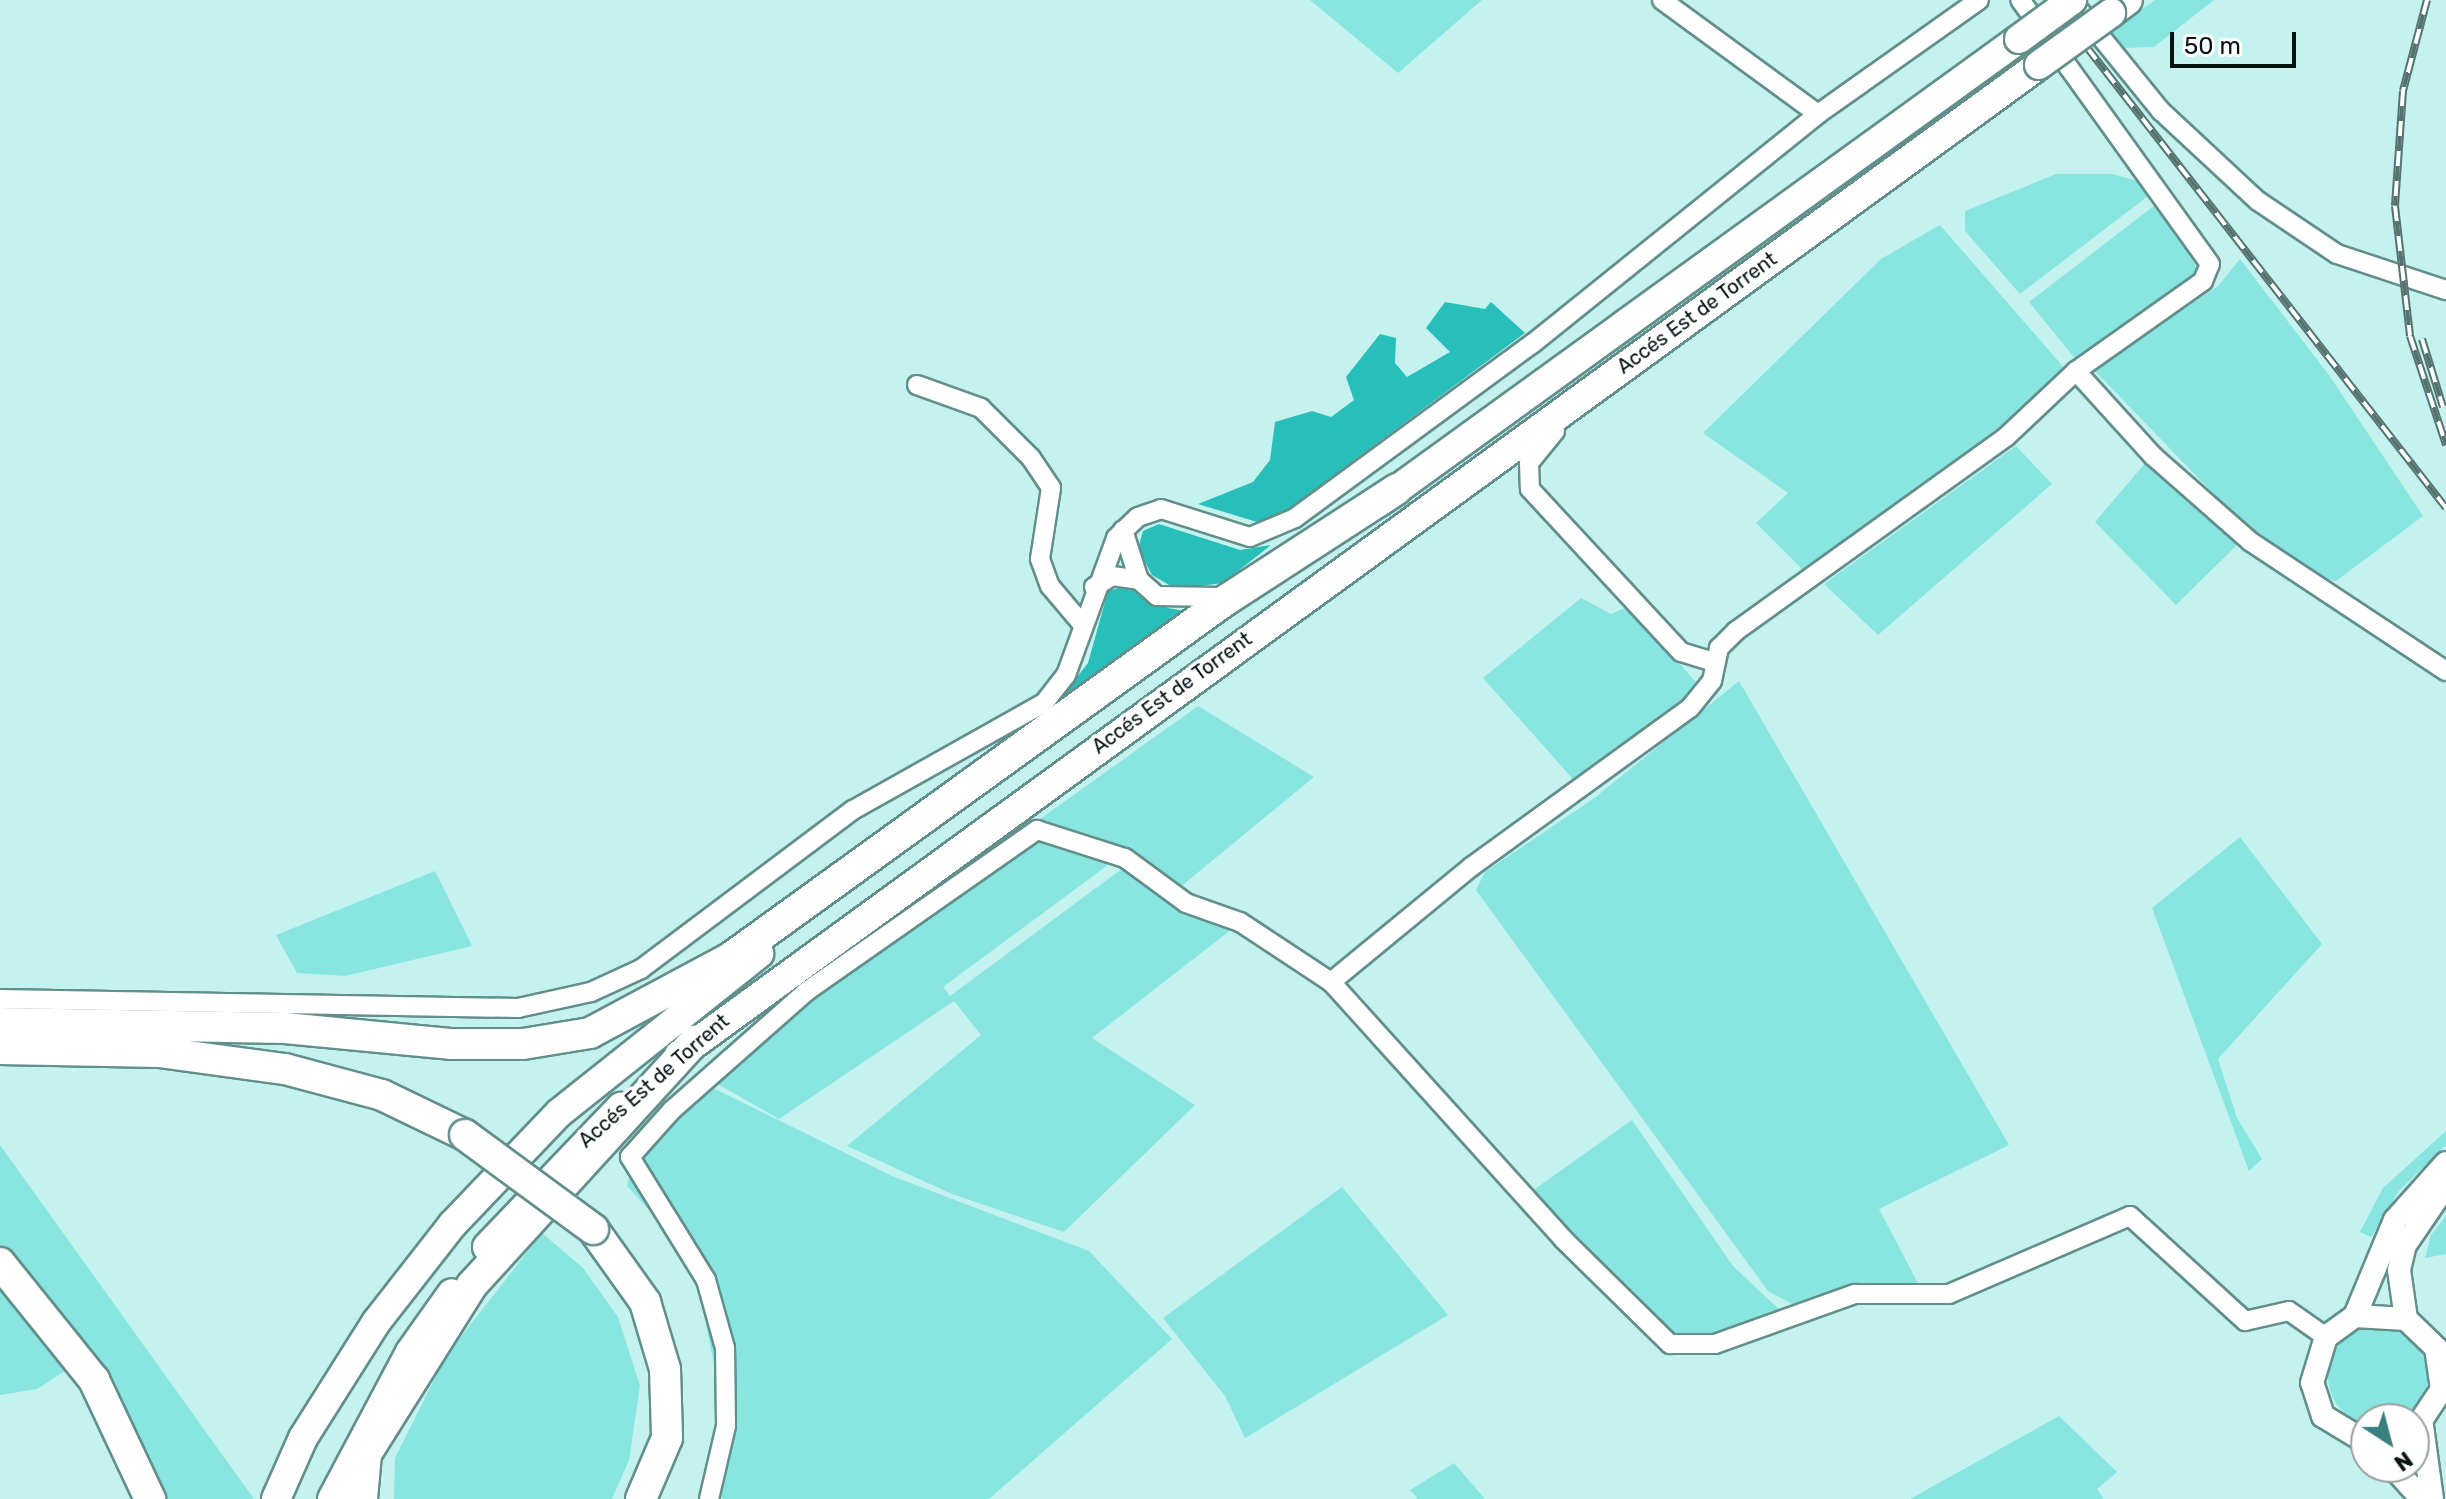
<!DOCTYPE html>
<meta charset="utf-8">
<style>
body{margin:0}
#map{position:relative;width:2446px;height:1499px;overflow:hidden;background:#c4f3ef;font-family:Rubik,sans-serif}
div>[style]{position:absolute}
.green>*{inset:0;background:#88e5e0}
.round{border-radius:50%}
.forest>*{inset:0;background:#28beb9}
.roads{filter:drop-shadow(2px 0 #628e8b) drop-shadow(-2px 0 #628e8b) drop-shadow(0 2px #628e8b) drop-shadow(0 -2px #628e8b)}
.minor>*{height:18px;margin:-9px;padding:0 9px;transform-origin:9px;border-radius:9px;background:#fff}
.tertiary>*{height:22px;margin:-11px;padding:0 11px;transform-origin:11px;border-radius:11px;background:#fff}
.primary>*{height:28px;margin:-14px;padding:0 14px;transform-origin:14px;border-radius:14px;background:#fff}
.trunk>*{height:30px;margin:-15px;padding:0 15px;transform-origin:15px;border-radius:15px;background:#fff}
.rail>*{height:8px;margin-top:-4px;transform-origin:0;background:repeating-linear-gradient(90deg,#fff 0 15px,#567371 0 30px);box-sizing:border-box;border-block:2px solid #567371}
.bridges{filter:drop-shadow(2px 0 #628e8b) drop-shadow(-2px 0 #628e8b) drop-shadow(0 2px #628e8b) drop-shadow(0 -2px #628e8b)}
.primary-bridge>*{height:28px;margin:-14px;padding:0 14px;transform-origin:14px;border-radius:14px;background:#fff}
.trunk-bridge>*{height:30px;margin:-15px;padding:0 15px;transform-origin:15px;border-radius:15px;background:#fff}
span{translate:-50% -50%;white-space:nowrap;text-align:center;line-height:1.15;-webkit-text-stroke:7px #fff;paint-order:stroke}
.street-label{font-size:20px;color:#021111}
.north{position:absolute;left:2350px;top:1403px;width:80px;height:80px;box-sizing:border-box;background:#fff;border:2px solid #9aa0a0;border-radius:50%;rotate:144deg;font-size:22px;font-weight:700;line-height:32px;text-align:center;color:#021111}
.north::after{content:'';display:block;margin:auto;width:28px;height:36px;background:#39817e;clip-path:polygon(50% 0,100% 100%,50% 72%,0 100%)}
.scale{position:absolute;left:2170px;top:32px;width:126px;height:36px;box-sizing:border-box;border:4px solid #021111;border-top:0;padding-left:10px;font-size:24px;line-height:28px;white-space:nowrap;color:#021111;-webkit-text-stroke:6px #fff;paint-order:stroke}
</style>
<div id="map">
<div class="green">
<div style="clip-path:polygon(1310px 0,1482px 0,1398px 73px)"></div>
<div style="clip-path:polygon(2155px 0,2214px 0,2154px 47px,2123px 48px,2109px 33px)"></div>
<div style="clip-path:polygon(2056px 174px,2112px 174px,2145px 183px,2152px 193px,2020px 294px,1965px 231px,1965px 211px)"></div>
<div style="clip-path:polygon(2159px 202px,2199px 272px,2156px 315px,2077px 361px,2029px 302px)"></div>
<div style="clip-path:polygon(1940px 225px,2066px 370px,2032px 408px,1805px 572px,1756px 523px,1788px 493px,1703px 433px,1881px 259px)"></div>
<div style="clip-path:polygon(2240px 259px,2329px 375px,2423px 516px,2336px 581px,2313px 578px,2263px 545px,2093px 369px,2218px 286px)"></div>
<div style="clip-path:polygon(2016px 446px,2052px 484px,1878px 635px,1824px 584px)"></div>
<div style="clip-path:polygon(2147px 461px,2241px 541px,2176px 605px,2095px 522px)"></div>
<div style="clip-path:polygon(1581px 598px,1611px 614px,1629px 606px,1701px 688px,1580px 787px,1483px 678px)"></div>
<div style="clip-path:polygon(1739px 681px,2009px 1145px,1879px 1209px,1921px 1289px,1800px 1308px,1768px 1291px,1476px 890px,1485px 872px,1593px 799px)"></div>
<div style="clip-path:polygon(1198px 706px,1314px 777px,1179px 888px,1040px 819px)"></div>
<div style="clip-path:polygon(2240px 837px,2322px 944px,2218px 1059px,2237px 1118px,2262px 1159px,2249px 1171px,2152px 908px)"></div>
<div style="clip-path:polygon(1045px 839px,1112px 862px,943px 987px,950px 996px,1123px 868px,1232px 929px,1092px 1038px,1195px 1105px,1064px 1232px,952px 1194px,847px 1146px,981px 1035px,954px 1001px,779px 1119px,712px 1081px,829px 985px,1007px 857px)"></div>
<div style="clip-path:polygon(435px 871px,472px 946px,345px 976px,297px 973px,276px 935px)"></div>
<div style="clip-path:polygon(707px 1085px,892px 1176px,1089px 1251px,1172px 1339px,989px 1499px,723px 1499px,707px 1480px,721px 1399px,697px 1280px,664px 1226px,627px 1186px,633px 1163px)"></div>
<div style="clip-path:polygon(1632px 1120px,1733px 1266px,1785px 1315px,1679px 1341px,1532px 1191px)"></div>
<div style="clip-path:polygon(2446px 1131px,2446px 1145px,2399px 1191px,2371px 1237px,2360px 1232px,2383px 1188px)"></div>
<div style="clip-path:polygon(0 1145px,254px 1499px,161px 1499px,0 1250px)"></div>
<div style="clip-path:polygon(1342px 1187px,1448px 1315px,1245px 1438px,1225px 1396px,1163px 1318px)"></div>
<div style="clip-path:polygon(2446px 1216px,2446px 1254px,2425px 1258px,2431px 1235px)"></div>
<div style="clip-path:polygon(542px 1233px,583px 1268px,618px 1317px,640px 1386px,629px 1460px,612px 1499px,394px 1499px,395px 1458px,446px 1356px)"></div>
<div style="clip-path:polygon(0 1278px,70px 1368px,37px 1389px,0 1395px)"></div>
<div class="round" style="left:2328px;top:1326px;width:100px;height:100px"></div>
<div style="clip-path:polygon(2059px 1416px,2117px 1472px,2097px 1489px,2104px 1499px,1910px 1499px)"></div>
<div style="clip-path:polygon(1454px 1463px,1485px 1499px,1418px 1499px,1410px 1490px)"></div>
</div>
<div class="forest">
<div style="clip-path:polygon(1445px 302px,1485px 309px,1491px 302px,1525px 333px,1282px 514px,1257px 522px,1198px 504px,1253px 482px,1270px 460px,1275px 422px,1312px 411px,1331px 417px,1354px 400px,1346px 377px,1380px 334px,1396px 338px,1395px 363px,1407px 377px,1450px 352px,1426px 328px)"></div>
<div style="clip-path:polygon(1159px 524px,1240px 550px,1271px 545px,1223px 583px,1176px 589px,1152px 575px,1138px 549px,1143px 531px)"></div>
<div style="clip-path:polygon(1130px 585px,1168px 608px,1190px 612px,1046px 717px,1088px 663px,1108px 591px)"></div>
</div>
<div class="roads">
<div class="minor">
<div style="left:1662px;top:0;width:193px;rotate:36.2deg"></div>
<div style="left:2071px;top:0;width:143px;rotate:51deg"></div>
<div style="left:2161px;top:111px;width:132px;rotate:42.9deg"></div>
<div style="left:2258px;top:201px;width:95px;rotate:33.9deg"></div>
<div style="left:2337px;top:254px;width:115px;rotate:18.3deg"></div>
<div style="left:2076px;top:371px;width:115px;rotate:47.8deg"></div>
<div style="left:2153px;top:456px;width:130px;rotate:41.3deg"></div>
<div style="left:2251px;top:542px;width:234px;rotate:33.5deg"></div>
<div style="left:917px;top:385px;width:68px;rotate:19.8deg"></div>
<div style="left:981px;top:408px;width:71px;rotate:45deg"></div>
<div style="left:1031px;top:458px;width:36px;rotate:56deg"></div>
<div style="left:1051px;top:488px;width:72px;rotate:98.8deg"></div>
<div style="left:1040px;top:559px;width:29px;rotate:70deg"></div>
<div style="left:1050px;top:586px;width:51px;rotate:49.8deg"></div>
<div style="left:1555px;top:431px;width:41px;rotate:129.1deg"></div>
<div style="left:1529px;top:463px;width:26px;rotate:88deg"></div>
<div style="left:1530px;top:489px;width:222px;rotate:47.2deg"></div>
<div style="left:1681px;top:652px;width:34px;rotate:17deg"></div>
<div style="left:1123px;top:530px;width:52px;rotate:72.3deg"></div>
<div style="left:1139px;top:580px;width:24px;rotate:42deg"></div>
<div style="left:1157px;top:596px;width:64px;rotate:0.9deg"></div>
<div style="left:1094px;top:587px;width:21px;rotate:-31deg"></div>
<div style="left:1112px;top:576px;width:27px;rotate:8deg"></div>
<div style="left:1331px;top:982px;width:181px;rotate:-39.4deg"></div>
<div style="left:1471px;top:867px;width:271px;rotate:-36deg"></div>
<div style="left:1690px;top:708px;width:35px;rotate:-51deg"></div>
<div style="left:1712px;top:681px;width:34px;rotate:-78deg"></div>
<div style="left:1719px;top:648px;width:24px;rotate:-45deg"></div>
<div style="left:1736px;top:631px;width:332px;rotate:-35.7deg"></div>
<div style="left:2006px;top:437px;width:96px;rotate:-43.3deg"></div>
<div style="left:2076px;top:371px;width:156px;rotate:-35.3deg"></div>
<div style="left:2203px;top:281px;width:18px;rotate:-68deg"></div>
<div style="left:2210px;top:264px;width:325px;rotate:-125.7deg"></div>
<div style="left:0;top:999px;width:518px;rotate:1deg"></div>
<div style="left:518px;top:1008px;width:75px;rotate:-12.4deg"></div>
<div style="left:591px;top:992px;width:55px;rotate:-24.7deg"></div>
<div style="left:641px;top:969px;width:265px;rotate:-36.9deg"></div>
<div style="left:853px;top:810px;width:219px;rotate:-29.3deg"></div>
<div style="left:1044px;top:703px;width:36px;rotate:-52deg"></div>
<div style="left:1066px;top:675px;width:146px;rotate:-69.9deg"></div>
<div style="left:1116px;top:538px;width:30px;rotate:-44deg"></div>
<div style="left:1138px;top:517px;width:24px;rotate:-19deg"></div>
<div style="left:1161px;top:509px;width:93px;rotate:17.5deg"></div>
<div style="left:1250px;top:537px;width:49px;rotate:-22.9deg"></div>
<div style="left:1295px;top:518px;width:294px;rotate:-36.3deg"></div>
<div style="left:1532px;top:344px;width:367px;rotate:-38.8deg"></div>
<div style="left:1818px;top:114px;width:197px;rotate:-35.3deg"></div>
<div style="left:709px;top:1499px;width:75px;rotate:-76.9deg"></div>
<div style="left:726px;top:1426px;width:78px;rotate:-90.7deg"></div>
<div style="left:725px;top:1348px;width:71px;rotate:-105.6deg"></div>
<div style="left:706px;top:1280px;width:145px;rotate:-121.7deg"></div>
<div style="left:630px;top:1157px;width:63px;rotate:-48.2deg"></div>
<div style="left:672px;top:1110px;width:180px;rotate:-41.4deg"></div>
<div style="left:807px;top:991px;width:281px;rotate:-35deg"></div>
<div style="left:1037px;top:830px;width:92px;rotate:17.7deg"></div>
<div style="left:1125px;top:858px;width:76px;rotate:36.4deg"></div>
<div style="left:1186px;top:903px;width:57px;rotate:19.4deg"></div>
<div style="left:1240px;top:922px;width:109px;rotate:33.4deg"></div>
<div style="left:1331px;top:982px;width:346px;rotate:47.9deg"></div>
<div style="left:1563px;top:1239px;width:150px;rotate:44.5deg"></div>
<div style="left:1670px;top:1344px;width:45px"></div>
<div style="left:1715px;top:1344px;width:149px;rotate:-19.7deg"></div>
<div style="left:1855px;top:1294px;width:94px"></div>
<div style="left:1949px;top:1294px;width:197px;rotate:-23.3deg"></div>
<div style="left:2130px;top:1216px;width:156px;rotate:42.4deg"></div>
<div style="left:2245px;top:1321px;width:45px;rotate:-12.8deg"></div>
<div style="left:2289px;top:1311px;width:45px;rotate:35.1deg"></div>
</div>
<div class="tertiary">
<div style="left:2355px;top:1316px;width:104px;rotate:-67.4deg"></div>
<div style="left:2395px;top:1220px;width:76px;rotate:-48.2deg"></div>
<div style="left:2406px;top:1319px;width:49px;rotate:-98.1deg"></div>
<div style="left:2399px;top:1270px;width:26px;rotate:-77deg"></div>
<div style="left:2405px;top:1245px;width:73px;rotate:-55.7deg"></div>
<div style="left:2422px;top:1426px;width:74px;rotate:82.2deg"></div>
<div style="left:2366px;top:1442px;width:50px;rotate:-148.8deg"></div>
<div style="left:2323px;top:1416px;width:35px;rotate:-108deg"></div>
<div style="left:2312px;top:1383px;width:48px;rotate:-73.1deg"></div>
<div style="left:2326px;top:1337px;width:36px;rotate:-36deg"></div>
<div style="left:2355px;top:1316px;width:51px;rotate:3.4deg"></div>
<div style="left:2406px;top:1319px;width:42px;rotate:44deg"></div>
<div style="left:2436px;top:1348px;width:41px;rotate:81.7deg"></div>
<div style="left:2442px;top:1389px;width:50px;rotate:123.7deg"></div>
<div style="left:2393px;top:1467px;width:43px;rotate:47.8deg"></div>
</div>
<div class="primary">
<div style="left:2111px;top:13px;width:21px;rotate:-37deg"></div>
<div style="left:1378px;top:503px;width:791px;rotate:-35.9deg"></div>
<div style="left:679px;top:1055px;width:1682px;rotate:-36.05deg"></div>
<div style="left:487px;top:1247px;width:194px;rotate:-46.3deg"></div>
<div style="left:276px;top:1499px;width:67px;rotate:-66.1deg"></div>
<div style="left:303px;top:1438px;width:138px;rotate:-57.7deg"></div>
<div style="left:377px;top:1321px;width:122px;rotate:-52deg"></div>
<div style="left:452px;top:1225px;width:155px;rotate:-46.3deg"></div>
<div style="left:559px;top:1113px;width:256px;rotate:-38.5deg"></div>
<div style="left:332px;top:1499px;width:166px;rotate:-62deg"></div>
<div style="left:410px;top:1352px;width:72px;rotate:-54.6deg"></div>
</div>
<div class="trunk">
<div style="left:0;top:1023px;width:285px;rotate:1deg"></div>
<div style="left:285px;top:1028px;width:168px;rotate:5.5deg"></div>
<div style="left:452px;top:1044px;width:71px"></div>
<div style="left:523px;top:1044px;width:68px;rotate:-9.3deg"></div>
<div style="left:590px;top:1033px;width:159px;rotate:-28.2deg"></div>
<div style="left:730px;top:958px;width:608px;rotate:-35.83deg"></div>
<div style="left:1223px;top:602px;width:207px;rotate:-33deg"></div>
<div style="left:0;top:1049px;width:159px;rotate:1.1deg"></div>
<div style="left:159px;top:1052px;width:127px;rotate:7.7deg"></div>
<div style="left:285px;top:1069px;width:100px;rotate:15deg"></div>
<div style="left:382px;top:1095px;width:92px;rotate:25.7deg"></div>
<div style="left:593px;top:1229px;width:90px;rotate:54.5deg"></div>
<div style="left:645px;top:1302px;width:70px;rotate:73.4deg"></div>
<div style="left:665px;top:1369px;width:69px;rotate:88.3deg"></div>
<div style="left:667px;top:1438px;width:66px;rotate:113.1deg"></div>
<div style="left:0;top:1263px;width:150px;rotate:51.2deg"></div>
<div style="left:94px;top:1380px;width:132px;rotate:64.8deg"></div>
<div style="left:362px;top:1499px;width:45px;rotate:-84.9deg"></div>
<div style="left:366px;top:1454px;width:199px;rotate:-57.9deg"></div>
<div style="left:472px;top:1285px;width:331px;rotate:-47.6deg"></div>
</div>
</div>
<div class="rail">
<div style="left:2050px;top:0;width:644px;rotate:52.06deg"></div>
<div style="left:2427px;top:0;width:94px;rotate:104.8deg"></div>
<div style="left:2403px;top:91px;width:115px;rotate:94deg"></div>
<div style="left:2395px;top:206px;width:131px;rotate:83.4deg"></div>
<div style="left:2410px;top:336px;width:115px;rotate:71.7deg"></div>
<div style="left:2422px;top:339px;width:71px;rotate:72.8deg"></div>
</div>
<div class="bridges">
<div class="primary-bridge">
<div style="left:2019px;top:39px;width:66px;rotate:-36.3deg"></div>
<div style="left:2039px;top:65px;width:89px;rotate:-35.8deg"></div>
</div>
<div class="trunk-bridge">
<div style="left:465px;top:1135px;width:159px;rotate:36.3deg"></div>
</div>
</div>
<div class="street-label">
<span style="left:1697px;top:313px;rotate:-36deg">Accés Est de Torrent</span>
<span style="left:1172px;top:693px;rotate:-36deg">Accés Est de Torrent</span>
<span style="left:654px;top:1081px;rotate:-41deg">Accés Est de Torrent</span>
</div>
<div class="north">N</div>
<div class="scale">50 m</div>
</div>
